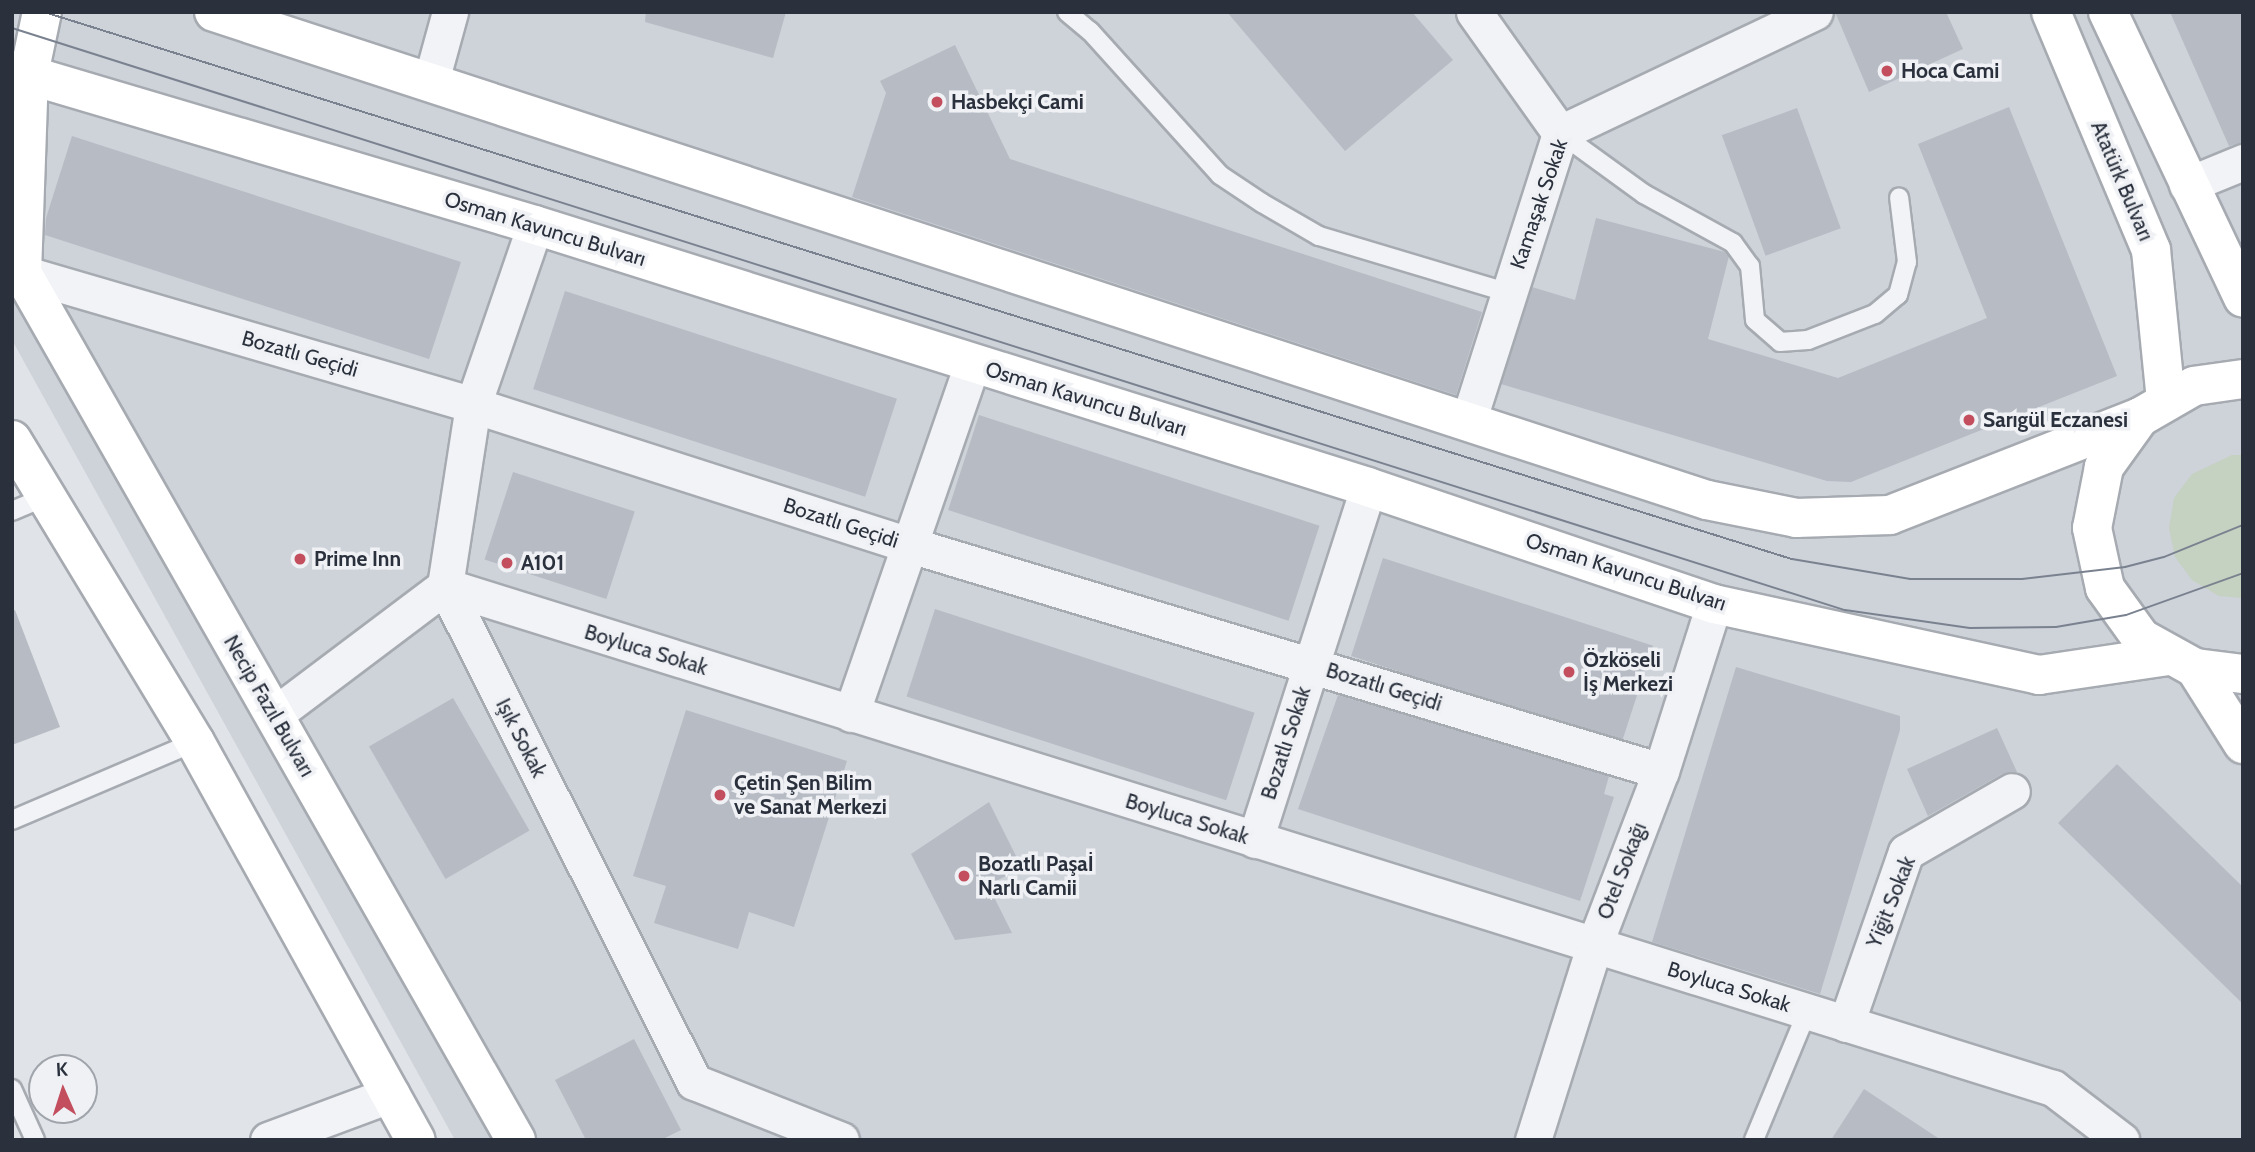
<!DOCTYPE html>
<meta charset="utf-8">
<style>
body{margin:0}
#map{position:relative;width:2255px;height:1152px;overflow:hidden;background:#e0e3e7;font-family:Cabin,sans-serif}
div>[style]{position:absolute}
.built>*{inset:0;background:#ced2d9}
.green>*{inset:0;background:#c5d1c1}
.building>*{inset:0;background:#b7bcc4;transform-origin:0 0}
.roads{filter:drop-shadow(2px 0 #a6aab1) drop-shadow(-2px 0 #a6aab1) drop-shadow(0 2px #a6aab1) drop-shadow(0 -2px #a6aab1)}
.lane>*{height:18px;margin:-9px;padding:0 9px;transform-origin:9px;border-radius:9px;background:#f2f3f6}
.street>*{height:35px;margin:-17.5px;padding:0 17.5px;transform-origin:17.5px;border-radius:17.5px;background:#f2f3f6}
.secondary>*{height:38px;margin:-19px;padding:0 19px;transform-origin:19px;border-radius:19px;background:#fff}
.primary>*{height:38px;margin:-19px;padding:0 19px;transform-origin:19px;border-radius:19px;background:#fff}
.highway>*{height:38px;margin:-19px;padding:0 19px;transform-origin:19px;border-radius:19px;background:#fff}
.tram>*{height:2px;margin:-1px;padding:0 1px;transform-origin:1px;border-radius:1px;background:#7a8290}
.dots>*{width:19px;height:19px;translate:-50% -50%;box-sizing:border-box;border:4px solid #eff1f5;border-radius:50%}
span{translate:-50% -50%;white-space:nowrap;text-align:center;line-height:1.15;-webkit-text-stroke:7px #eff1f5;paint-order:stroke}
.poi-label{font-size:21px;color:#2a313d;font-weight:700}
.left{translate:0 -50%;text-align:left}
.street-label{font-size:21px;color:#2a313d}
.frame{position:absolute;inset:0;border:14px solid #2a313d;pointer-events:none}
.north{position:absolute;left:28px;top:1054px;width:70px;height:70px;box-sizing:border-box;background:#eff1f5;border:2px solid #a0a4ab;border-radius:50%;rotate:357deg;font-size:19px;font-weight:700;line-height:28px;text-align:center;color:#2a313d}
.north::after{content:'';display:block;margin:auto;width:24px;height:32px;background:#c34e5e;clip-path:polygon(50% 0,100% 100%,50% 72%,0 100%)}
</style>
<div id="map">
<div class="built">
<div style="clip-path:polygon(12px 12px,2243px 12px,2243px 1140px,455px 1140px,12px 340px)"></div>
</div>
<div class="green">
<div style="clip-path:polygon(2232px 455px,2243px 455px,2243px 598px,2219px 596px,2192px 580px,2175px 557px,2169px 528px,2174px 498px,2192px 474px)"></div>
</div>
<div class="building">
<div style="clip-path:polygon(646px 12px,786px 12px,773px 58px,645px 22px)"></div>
<div style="clip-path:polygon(1227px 12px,1412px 12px,1453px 60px,1345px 151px)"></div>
<div style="clip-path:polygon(1835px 12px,1946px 12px,1963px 49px,1869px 92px)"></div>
<div style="clip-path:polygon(2170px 12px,2243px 12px,2243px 142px,2229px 146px)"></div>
<div style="clip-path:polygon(955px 45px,1010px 159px,1482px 312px,1456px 395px,852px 197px,886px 93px,880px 81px)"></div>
<div style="clip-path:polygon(2009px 107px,2117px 376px,1851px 482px,1827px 481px,1501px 384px,1532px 287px,1575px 300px,1596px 218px,1725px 252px,1729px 256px,1708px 339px,1838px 378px,1987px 318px,1918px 144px)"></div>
<div style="left:1797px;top:108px;width:128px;height:80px;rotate:70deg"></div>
<div style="clip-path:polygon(72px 136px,461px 262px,429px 359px,45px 235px,46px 218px)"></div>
<div style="left:565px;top:291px;width:349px;height:103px;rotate:18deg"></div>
<div style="left:979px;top:415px;width:358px;height:100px;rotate:18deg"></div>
<div style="left:513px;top:472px;width:128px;height:92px;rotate:18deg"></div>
<div style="left:1383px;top:558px;width:284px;height:103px;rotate:18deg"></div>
<div style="left:935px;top:609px;width:336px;height:92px;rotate:18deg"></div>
<div style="clip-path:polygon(15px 610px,60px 727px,12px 745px,12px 611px)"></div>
<div style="clip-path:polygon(1736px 667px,1900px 716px,1900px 730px,1820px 994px,1652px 942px)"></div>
<div style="clip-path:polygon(1338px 695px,1609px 776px,1604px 794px,1614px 797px,1580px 901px,1298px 809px)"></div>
<div style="left:453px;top:698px;width:153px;height:97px;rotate:60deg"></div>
<div style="clip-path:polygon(686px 710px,847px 761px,794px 927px,749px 912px,738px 949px,654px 923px,666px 886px,633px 876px)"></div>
<div style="clip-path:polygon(1997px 728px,2017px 772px,2002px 774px,1928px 816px,1907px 769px)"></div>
<div style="clip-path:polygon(2117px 764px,2243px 887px,2243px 1004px,2058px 823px)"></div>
<div style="clip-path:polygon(989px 802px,1022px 868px,988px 885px,1012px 933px,955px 940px,911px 854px)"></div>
<div style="clip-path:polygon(634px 1039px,681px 1130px,661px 1140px,586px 1140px,555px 1080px)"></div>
<div style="clip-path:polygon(1864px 1089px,1941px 1140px,1831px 1140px)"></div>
</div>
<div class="roads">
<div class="lane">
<div style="left:1067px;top:12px;width:30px;rotate:40deg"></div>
<div style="left:1090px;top:31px;width:194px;rotate:47.9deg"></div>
<div style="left:1220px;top:175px;width:50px;rotate:33.7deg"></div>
<div style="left:1262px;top:203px;width:66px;rotate:30.1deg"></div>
<div style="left:1319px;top:236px;width:198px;rotate:16.7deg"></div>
<div style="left:1560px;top:133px;width:104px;rotate:36deg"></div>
<div style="left:1644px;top:194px;width:102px;rotate:28.8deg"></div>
<div style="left:1733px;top:243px;width:29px;rotate:54deg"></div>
<div style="left:1750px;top:266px;width:54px;rotate:84.7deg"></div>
<div style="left:1755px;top:320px;width:33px;rotate:41deg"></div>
<div style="left:1780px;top:342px;width:28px;rotate:-4deg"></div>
<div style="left:1808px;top:340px;width:72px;rotate:-21.2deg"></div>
<div style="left:1875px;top:314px;width:30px;rotate:-40deg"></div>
<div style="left:1898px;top:295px;width:34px;rotate:-75deg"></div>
<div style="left:1907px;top:262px;width:65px;rotate:-97deg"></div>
<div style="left:12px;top:511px;width:39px;rotate:-23deg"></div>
<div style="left:12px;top:820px;width:199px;rotate:-23.1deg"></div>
<div style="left:12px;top:1089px;width:56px;rotate:65.7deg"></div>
<div style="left:1754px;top:1140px;width:139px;rotate:-67.5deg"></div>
</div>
<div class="street">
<div style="left:1474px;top:12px;width:148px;rotate:54.6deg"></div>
<div style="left:431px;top:81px;width:72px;rotate:-74.6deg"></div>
<div style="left:2187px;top:185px;width:61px;rotate:-22.3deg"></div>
<div style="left:535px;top:225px;width:190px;rotate:109deg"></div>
<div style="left:473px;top:405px;width:183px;rotate:98.8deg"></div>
<div style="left:445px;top:586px;width:555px;rotate:63.34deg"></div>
<div style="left:694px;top:1082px;width:158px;rotate:21.5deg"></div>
<div style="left:22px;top:273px;width:470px;rotate:16.3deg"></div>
<div style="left:473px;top:405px;width:459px;rotate:17.8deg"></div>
<div style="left:910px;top:545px;width:784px;rotate:16.75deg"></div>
<div style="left:1468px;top:422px;width:303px;rotate:-72.3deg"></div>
<div style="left:1560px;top:133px;width:282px;rotate:-25.4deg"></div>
<div style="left:851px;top:714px;width:370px;rotate:-70.9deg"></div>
<div style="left:274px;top:715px;width:214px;rotate:-37deg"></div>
<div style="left:445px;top:586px;width:1685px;rotate:17.34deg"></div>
<div style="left:2053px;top:1088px;width:86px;rotate:37.4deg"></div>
<div style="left:1255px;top:840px;width:371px;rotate:-72.2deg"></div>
<div style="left:1846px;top:1024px;width:182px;rotate:-70.8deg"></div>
<div style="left:1906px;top:852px;width:122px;rotate:-29.9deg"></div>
<div style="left:268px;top:1140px;width:132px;rotate:-20.4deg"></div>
<div style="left:1533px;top:1140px;width:203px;rotate:-72.5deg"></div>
<div style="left:1594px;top:946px;width:187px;rotate:-69.1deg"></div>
<div style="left:1661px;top:771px;width:175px;rotate:-72.4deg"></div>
</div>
<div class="secondary">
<div style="left:22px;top:273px;width:998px;rotate:60.33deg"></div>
<div style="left:12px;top:440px;width:353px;rotate:58.8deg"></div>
<div style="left:195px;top:742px;width:455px;rotate:61deg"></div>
</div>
<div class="primary">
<div style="left:2051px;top:12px;width:258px;rotate:67.2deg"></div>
<div style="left:2151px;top:250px;width:150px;rotate:84.3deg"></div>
<div style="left:2108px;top:12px;width:316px;rotate:64.7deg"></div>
<div style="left:2195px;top:668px;width:90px;rotate:57.7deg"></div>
</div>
<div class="highway">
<div style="left:214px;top:12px;width:1571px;rotate:18.1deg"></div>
<div style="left:1707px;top:500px;width:91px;rotate:11.4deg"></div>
<div style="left:1796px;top:518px;width:94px;rotate:-1.8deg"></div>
<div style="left:1890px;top:515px;width:269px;rotate:-21.4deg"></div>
<div style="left:12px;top:70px;width:545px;rotate:16.51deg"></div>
<div style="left:535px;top:225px;width:873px;rotate:17.46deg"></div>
<div style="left:1368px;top:487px;width:365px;rotate:18.7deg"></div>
<div style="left:1714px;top:604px;width:333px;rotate:12.3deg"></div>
<div style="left:2039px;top:675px;width:129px;rotate:-8.4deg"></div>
<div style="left:22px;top:273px;width:199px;rotate:-88deg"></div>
<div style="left:29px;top:74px;width:63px;rotate:-78.2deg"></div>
<div style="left:2243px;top:379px;width:49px;rotate:171.9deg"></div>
<div style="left:2194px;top:386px;width:62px;rotate:150.1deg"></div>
<div style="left:2140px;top:417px;width:62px;rotate:125.8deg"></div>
<div style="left:2104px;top:467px;width:62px;rotate:101.1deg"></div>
<div style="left:2092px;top:528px;width:61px;rotate:77.8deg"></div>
<div style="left:2105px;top:588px;width:62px;rotate:54.2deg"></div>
<div style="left:2141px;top:638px;width:62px;rotate:29.1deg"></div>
<div style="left:2195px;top:668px;width:48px;rotate:7.1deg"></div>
</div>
</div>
<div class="tram">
<div style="left:44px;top:12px;width:1832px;rotate:17.38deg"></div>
<div style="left:1792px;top:559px;width:120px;rotate:9.6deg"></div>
<div style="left:1910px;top:579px;width:112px"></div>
<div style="left:2022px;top:579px;width:104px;rotate:-6.6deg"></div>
<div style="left:2125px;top:567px;width:40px;rotate:-14.4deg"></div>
<div style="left:2164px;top:557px;width:85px;rotate:-22.1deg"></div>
<div style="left:12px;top:28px;width:1923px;rotate:17.62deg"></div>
<div style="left:1845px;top:610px;width:126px;rotate:8.2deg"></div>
<div style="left:1970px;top:628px;width:86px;rotate:-0.7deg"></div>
<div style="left:2056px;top:627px;width:71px;rotate:-9.7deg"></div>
<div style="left:2126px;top:615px;width:124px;rotate:-19.7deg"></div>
</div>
<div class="dots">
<div style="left:1887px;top:71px;background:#c34e5e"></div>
<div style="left:937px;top:102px;background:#c34e5e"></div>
<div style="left:1969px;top:420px;background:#c34e5e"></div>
<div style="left:300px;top:559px;background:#c34e5e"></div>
<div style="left:507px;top:563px;background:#c34e5e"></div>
<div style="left:1569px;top:672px;background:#c34e5e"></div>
<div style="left:720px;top:795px;background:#c34e5e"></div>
<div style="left:964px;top:876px;background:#c34e5e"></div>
</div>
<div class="poi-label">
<span class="left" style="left:1901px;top:71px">Hoca Cami</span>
<span class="left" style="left:951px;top:102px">Hasbekçi Cami</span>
<span class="left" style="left:1983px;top:420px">Sarıgül Eczanesi</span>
<span class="left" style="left:314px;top:559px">Prime Inn</span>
<span class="left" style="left:521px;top:563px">A101</span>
<span class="left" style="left:1583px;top:672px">Özköseli<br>İş Merkezi</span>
<span class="left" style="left:734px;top:795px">Çetin Şen Bilim<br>ve Sanat Merkezi</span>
<span class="left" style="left:978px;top:876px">Bozatlı Paşaİ<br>Narlı Camii</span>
</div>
<div class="street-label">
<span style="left:2122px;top:181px;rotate:67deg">Atatürk Bulvarı</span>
<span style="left:1539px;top:204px;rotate:-71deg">Kamaşak Sokak</span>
<span style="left:545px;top:229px;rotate:17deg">Osman Kavuncu Bulvarı</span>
<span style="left:300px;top:354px;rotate:16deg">Bozatlı Geçidi</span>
<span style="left:1086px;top:399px;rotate:17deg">Osman Kavuncu Bulvarı</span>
<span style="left:841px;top:523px;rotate:18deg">Bozatlı Geçidi</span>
<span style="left:1626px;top:572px;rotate:18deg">Osman Kavuncu Bulvarı</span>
<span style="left:646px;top:650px;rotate:17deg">Boyluca Sokak</span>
<span style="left:1384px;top:687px;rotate:17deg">Bozatlı Geçidi</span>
<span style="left:269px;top:706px;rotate:60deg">Necip Fazıl Bulvarı</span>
<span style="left:521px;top:738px;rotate:63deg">Işık Sokak</span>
<span style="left:1286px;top:743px;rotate:-72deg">Bozatlı Sokak</span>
<span style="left:1187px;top:819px;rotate:17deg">Boyluca Sokak</span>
<span style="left:1622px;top:871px;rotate:-69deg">Otel Sokağı</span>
<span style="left:1891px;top:902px;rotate:-68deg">Yiğit Sokak</span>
<span style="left:1729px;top:987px;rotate:17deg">Boyluca Sokak</span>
</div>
<div class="frame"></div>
<div class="north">K</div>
</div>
